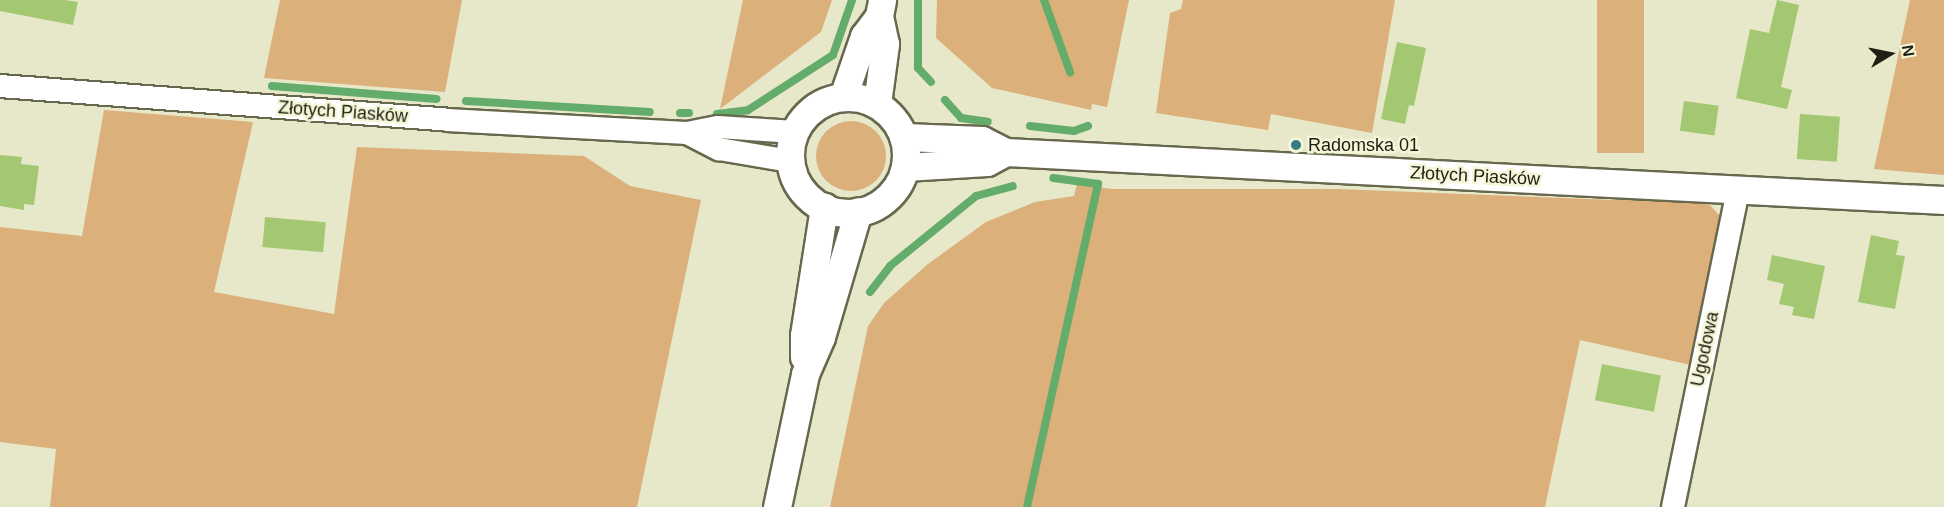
<!DOCTYPE html>
<meta charset="utf-8">
<style>
body{margin:0}
#map{position:relative;width:1944px;height:507px;overflow:hidden;background:#e7e8ca;font-family:Arial,sans-serif}
div>[style]{position:absolute}
.green>*{inset:0;background:#dbb07a;transform-origin:0 0}
.round{border-radius:50%}
.stream>*{height:8px;margin:-4px;padding:0 4px;transform-origin:4px;border-radius:4px;background:#64ac6b}
.building>*{inset:0;background:#a4c872;transform-origin:0 0}
.roads{filter:drop-shadow(2px 0 #67684d) drop-shadow(-2px 0 #67684d) drop-shadow(0 2px #67684d) drop-shadow(0 -2px #67684d)}
.minor>*{height:22px;margin:-11px;padding:0 11px;transform-origin:11px;border-radius:11px;background:#fff}
.tertiary>*{height:27px;margin:-13.5px;padding:0 13.5px;transform-origin:13.5px;border-radius:13.5px;background:#fff}
.tertiary>.ring{margin:-13.5px;padding:0;box-sizing:content-box;background:none;border:27px solid #fff;border-radius:50%}
.dots>*{width:16px;height:16px;translate:-50% -50%;box-sizing:border-box;border:3px solid #f4f6d7;border-radius:50%}
span{translate:-50% -50%;white-space:nowrap;text-align:center;line-height:1.15;-webkit-text-stroke:5px #f4f6d7;paint-order:stroke}
.street-label{font-size:18px;color:#1e1e13}
.poi-label{font-size:18px;color:#1e1e13}
.left{translate:0 -50%;text-align:left}
.north{position:absolute;left:1860px;top:24px;width:60px;height:60px;-webkit-text-stroke:4px #f4f6d7;paint-order:stroke;rotate:80deg;font-size:16px;font-weight:700;line-height:24px;text-align:center;color:#1e1e13}
.north::after{content:'';display:block;margin:auto;width:21px;height:27px;background:#1e1e13;clip-path:polygon(50% 0,100% 100%,50% 72%,0 100%)}
</style>
<div id="map">
<div class="green">
<div style="clip-path:polygon(280px 0,462px 0,445px 92px,264px 78px)"></div>
<div style="clip-path:polygon(743px 0,832px 0,821px 32px,720px 109px)"></div>
<div style="clip-path:polygon(937px 0,1129px 0,1107px 107px,1092px 104px,1091px 110px,992px 88px,936px 38px)"></div>
<div style="clip-path:polygon(1183px 0,1395px 0,1372px 133px,1271px 114px,1268px 130px,1156px 113px,1170px 13px,1181px 9px)"></div>
<div style="left:1597px;top:0;width:47px;height:153px"></div>
<div style="clip-path:polygon(1910px 0,1944px 0,1944px 175px,1874px 169px)"></div>
<div style="clip-path:polygon(104px 110px,253px 122px,214px 292px,334px 314px,357px 147px,584px 156px,630px 186px,701px 200px,637px 507px,50px 507px,56px 449px,0 442px,0 227px,82px 236px)"></div>
<div class="round" style="left:816px;top:121px;width:70px;height:70px"></div>
<div style="clip-path:polygon(1077px 184px,1112px 189px,1339px 189px,1614px 200px,1693px 199px,1707px 202px,1720px 216px,1691px 365px,1580px 340px,1545px 507px,830px 507px,868px 326px,884px 303px,928px 264px,986px 222px,1035px 202px,1074px 196px)"></div>
</div>
<div class="stream">
<div style="left:918px;top:0;width:68px;rotate:90deg"></div>
<div style="left:918px;top:68px;width:19px;rotate:47deg"></div>
<div style="left:1044px;top:0;width:77px;rotate:70.1deg"></div>
<div style="left:272px;top:86px;width:165px;rotate:4.5deg"></div>
<div style="left:945px;top:100px;width:24px;rotate:48deg"></div>
<div style="left:961px;top:118px;width:27px;rotate:8deg"></div>
<div style="left:466px;top:101px;width:184px;rotate:3.4deg"></div>
<div style="left:680px;top:113px;width:9px"></div>
<div style="left:717px;top:114px;width:31px;rotate:-7deg"></div>
<div style="left:748px;top:110px;width:101px;rotate:-32.9deg"></div>
<div style="left:833px;top:55px;width:58px;rotate:-70.9deg"></div>
<div style="left:1030px;top:126px;width:44px;rotate:6.5deg"></div>
<div style="left:1074px;top:131px;width:15px;rotate:-20deg"></div>
<div style="left:870px;top:292px;width:33px;rotate:-52deg"></div>
<div style="left:890px;top:266px;width:111px;rotate:-39.1deg"></div>
<div style="left:976px;top:196px;width:38px;rotate:-15deg"></div>
<div style="left:1027px;top:507px;width:331px;rotate:-77.6deg"></div>
<div style="left:1098px;top:184px;width:45px;rotate:-172.4deg"></div>
</div>
<div class="building">
<div style="clip-path:polygon(0 0,65px 0,78px 2px,73px 25px,0 11px)"></div>
<div style="clip-path:polygon(1777px 0,1799px 5px,1781px 87px,1792px 90px,1787px 109px,1736px 98px,1750px 29px,1769px 33px)"></div>
<div style="clip-path:polygon(1397px 42px,1426px 48px,1414px 106px,1409px 105px,1405px 124px,1381px 119px)"></div>
<div style="left:1684px;top:101px;width:35px;height:30px;rotate:8deg"></div>
<div style="left:1800px;top:114px;width:40px;height:45px;rotate:4deg"></div>
<div style="clip-path:polygon(0 155px,22px 157px,21px 164px,39px 166px,34px 205px,24px 204px,24px 210px,0 206px)"></div>
<div style="left:265px;top:217px;width:61px;height:30px;rotate:5deg"></div>
<div style="clip-path:polygon(1871px 235px,1899px 241px,1896px 255px,1905px 256px,1895px 309px,1858px 302px)"></div>
<div style="clip-path:polygon(1772px 255px,1825px 266px,1814px 319px,1792px 315px,1794px 307px,1779px 304px,1784px 284px,1767px 280px)"></div>
<div style="left:1602px;top:364px;width:60px;height:37px;rotate:11deg"></div>
</div>
<div class="roads">
<div class="minor">
<div style="left:0;top:86px;width:448px;rotate:4.3deg"></div>
<div style="left:447px;top:120px;width:240px;rotate:3.1deg"></div>
<div style="left:687px;top:133px;width:32px;rotate:-11deg"></div>
<div style="left:718px;top:127px;width:77px;rotate:3.7deg"></div>
<div style="left:687px;top:133px;width:36px;rotate:27deg"></div>
<div style="left:719px;top:149px;width:73px;rotate:9.5deg"></div>
<div style="left:1673px;top:507px;width:324px;rotate:-78.4deg"></div>
</div>
<div class="tertiary">
<div style="left:843px;top:97px;width:65px;rotate:-71deg"></div>
<div style="left:864px;top:36px;width:25px;rotate:-53deg"></div>
<div class="ring" style="left:790px;top:97px;width:89px;height:89px"></div>
<div style="left:877px;top:104px;width:61px;rotate:-82.4deg"></div>
<div style="left:885px;top:44px;width:29px;rotate:-102deg"></div>
<div style="left:879px;top:16px;width:16px;rotate:-79deg"></div>
<div style="left:904px;top:137px;width:78px;rotate:2.2deg"></div>
<div style="left:982px;top:140px;width:27px;rotate:27deg"></div>
<div style="left:1006px;top:152px;width:939px;rotate:2.93deg"></div>
<div style="left:905px;top:167px;width:82px;rotate:-3.5deg"></div>
<div style="left:987px;top:162px;width:21px;rotate:-28deg"></div>
<div style="left:804px;top:357px;width:22px;rotate:-90deg"></div>
<div style="left:804px;top:335px;width:130px;rotate:-81.1deg"></div>
<div style="left:777px;top:507px;width:136px;rotate:-78.1deg"></div>
<div style="left:805px;top:374px;width:40px;rotate:-66.6deg"></div>
<div style="left:821px;top:337px;width:131px;rotate:-73.6deg"></div>
</div>
</div>
<div class="dots">
<div style="left:1296px;top:145px;background:#347d82"></div>
</div>
<div class="street-label">
<span style="left:343px;top:112px;rotate:4deg">Złotych Piasków</span>
<span style="left:1475px;top:176px;rotate:3deg">Złotych Piasków</span>
<span style="left:1705px;top:349px;rotate:-78deg">Ugodowa</span>
</div>
<div class="poi-label">
<span class="left" style="left:1308px;top:145px">Radomska 01</span>
</div>
<div class="north">N</div>
</div>
